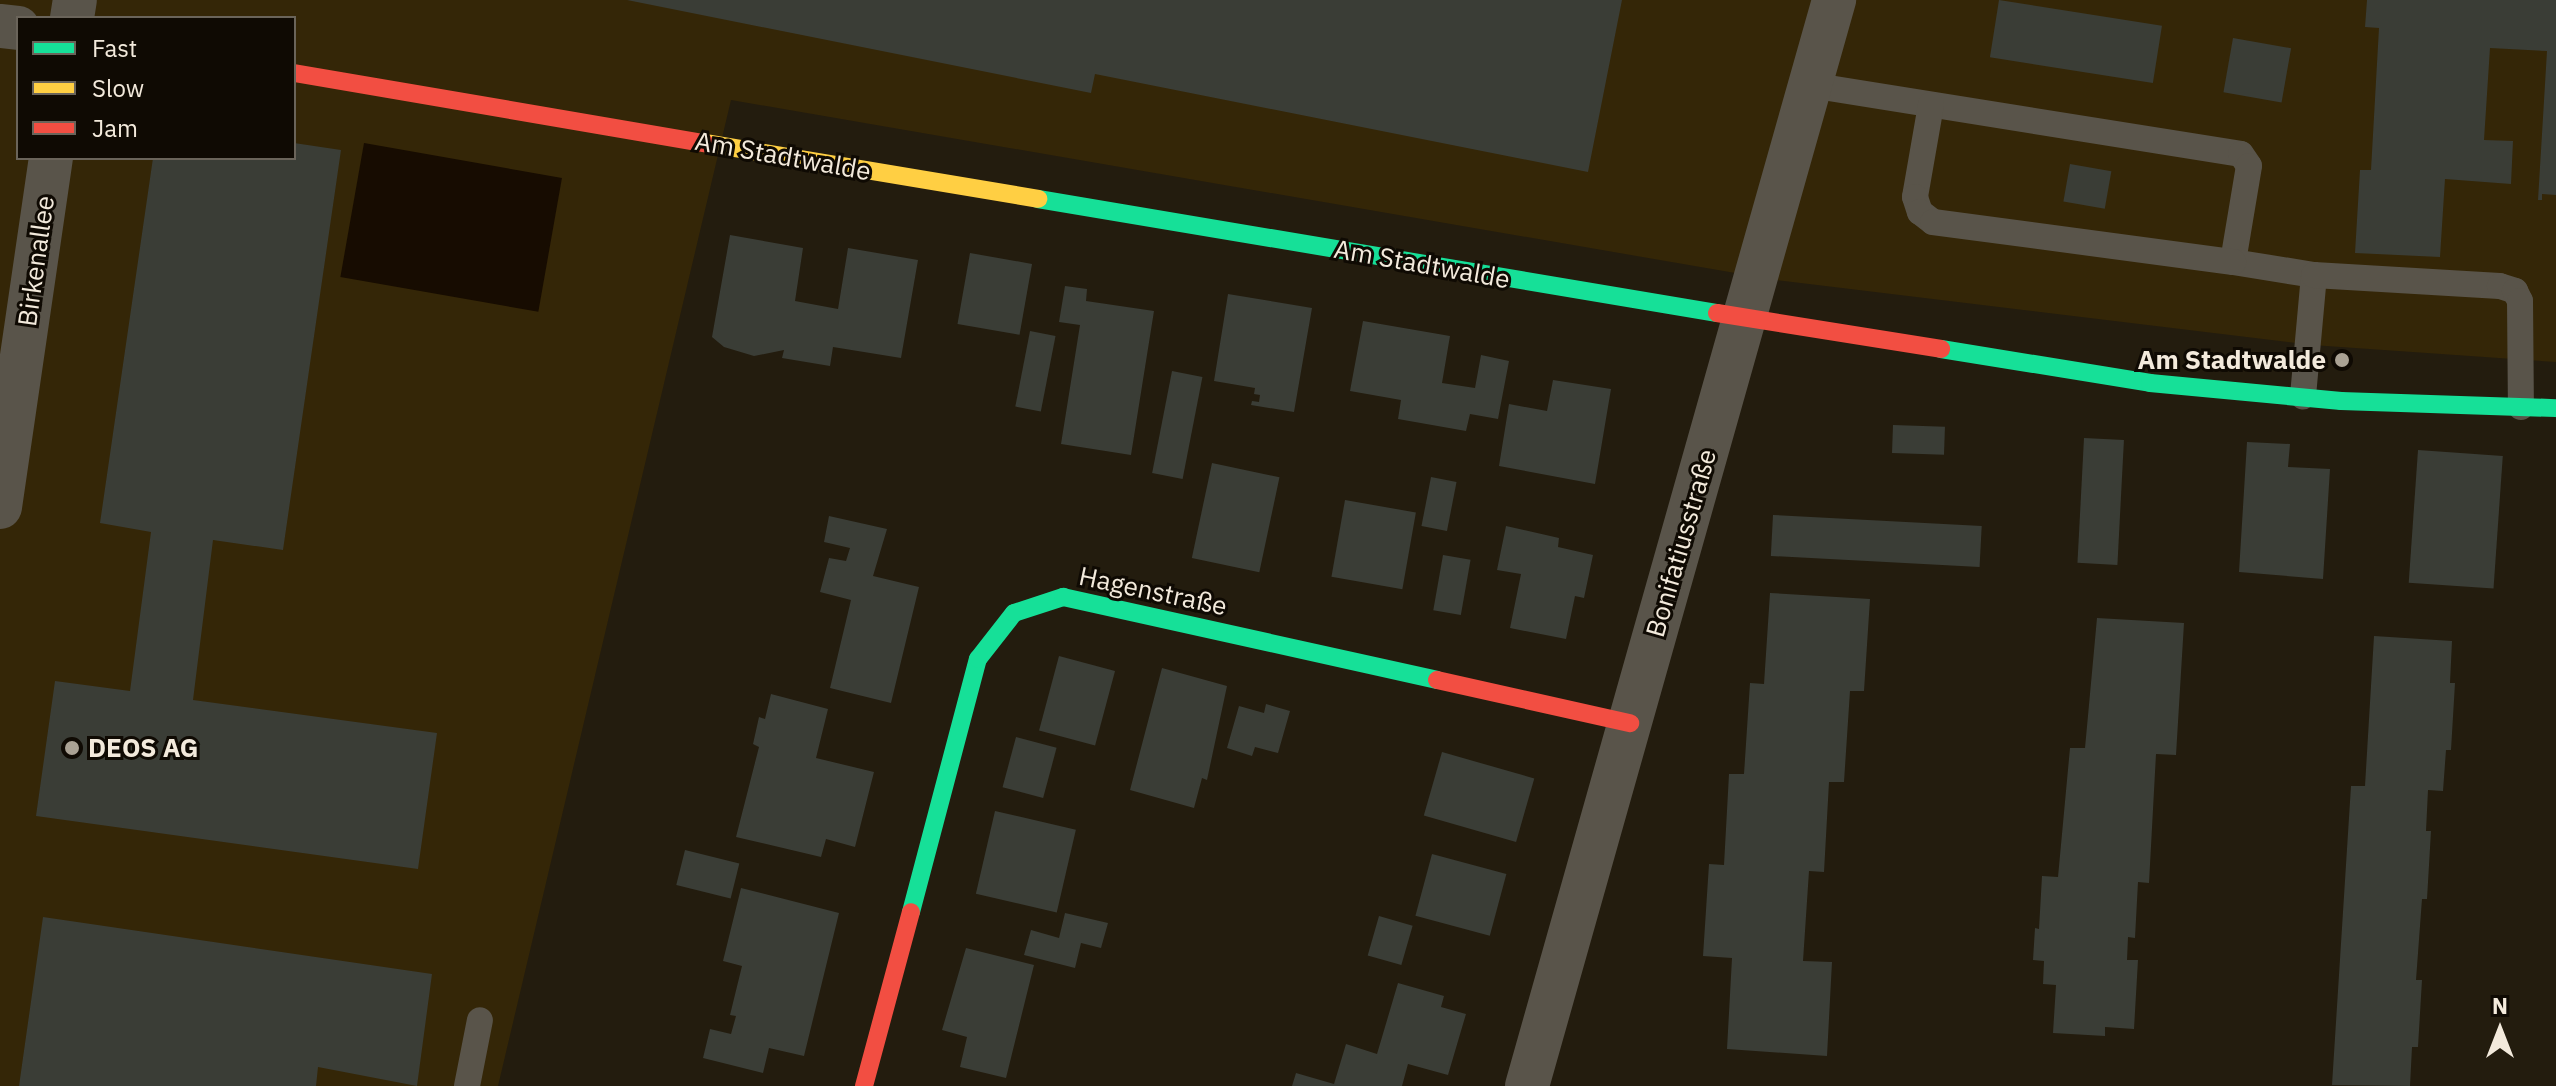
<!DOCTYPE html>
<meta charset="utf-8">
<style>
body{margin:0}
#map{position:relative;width:2556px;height:1086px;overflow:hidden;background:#231c0e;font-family:"IBM Plex Sans",sans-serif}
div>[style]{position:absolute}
.built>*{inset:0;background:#342607}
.water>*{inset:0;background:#170c01;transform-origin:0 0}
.building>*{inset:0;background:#3a3d36;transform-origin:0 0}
.lane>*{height:26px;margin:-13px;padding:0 13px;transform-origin:13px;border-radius:13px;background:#59544a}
.street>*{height:44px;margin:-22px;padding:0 22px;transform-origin:22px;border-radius:22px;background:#59544a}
.fast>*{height:18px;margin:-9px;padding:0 9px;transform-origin:9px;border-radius:9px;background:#16e098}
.slow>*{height:18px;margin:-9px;padding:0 9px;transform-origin:9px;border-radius:9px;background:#ffcf43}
.jam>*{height:18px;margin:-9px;padding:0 9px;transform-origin:9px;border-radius:9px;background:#f24e42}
.dots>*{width:22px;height:22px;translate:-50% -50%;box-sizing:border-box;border:4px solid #0f0a03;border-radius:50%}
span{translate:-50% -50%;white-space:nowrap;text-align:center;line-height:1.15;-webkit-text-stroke:6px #0f0a03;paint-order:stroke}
.street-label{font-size:26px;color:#f3eadc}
.poi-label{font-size:26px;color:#f3eadc;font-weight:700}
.right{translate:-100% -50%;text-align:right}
.left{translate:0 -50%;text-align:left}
.legend{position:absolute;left:16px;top:16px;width:280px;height:144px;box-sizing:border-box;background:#0f0a03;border:2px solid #6a645a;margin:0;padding:10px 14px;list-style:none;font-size:24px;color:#f3eadc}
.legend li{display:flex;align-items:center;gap:16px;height:40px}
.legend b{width:40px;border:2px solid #6a645a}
.north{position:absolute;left:2460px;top:990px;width:80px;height:80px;-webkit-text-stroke:6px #0f0a03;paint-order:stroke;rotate:0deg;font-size:22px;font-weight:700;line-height:32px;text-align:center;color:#f3eadc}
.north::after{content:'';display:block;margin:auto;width:28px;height:36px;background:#f3eadc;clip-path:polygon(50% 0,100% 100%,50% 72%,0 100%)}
</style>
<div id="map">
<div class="built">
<div style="clip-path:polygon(evenodd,0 0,2556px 0,2556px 362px,2312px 345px,1776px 280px,731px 100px,498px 1086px,0 1086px,0 0,18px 18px,294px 18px,294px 158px,18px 158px,18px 18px)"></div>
</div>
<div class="water">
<div style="left:364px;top:143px;width:201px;height:136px;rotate:10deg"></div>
</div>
<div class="building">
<div style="clip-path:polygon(627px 0,1622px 0,1588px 172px,1095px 74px,1091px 93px)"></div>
<div style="left:1999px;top:0;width:165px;height:58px;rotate:9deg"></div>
<div style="clip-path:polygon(2367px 0,2556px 0,2556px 195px,2542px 194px,2542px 200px,2538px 200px,2547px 51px,2490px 48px,2484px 140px,2513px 141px,2511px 184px,2445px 179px,2440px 257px,2355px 253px,2360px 170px,2371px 170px,2379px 28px,2365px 27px)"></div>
<div style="left:2233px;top:38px;width:59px;height:55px;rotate:10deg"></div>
<div style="clip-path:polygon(294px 143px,341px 150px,283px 550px,213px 540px,193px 700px,437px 733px,418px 869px,36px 816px,55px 681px,130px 691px,151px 532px,100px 523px,153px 158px,294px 158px)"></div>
<div style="left:2070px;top:164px;width:42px;height:38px;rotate:10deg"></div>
<div style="clip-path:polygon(730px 235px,803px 248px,795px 301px,838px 309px,848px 248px,918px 260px,901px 358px,833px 347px,830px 366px,782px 358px,784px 350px,754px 356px,724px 347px,712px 337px)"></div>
<div style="left:970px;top:253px;width:63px;height:72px;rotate:10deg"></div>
<div style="clip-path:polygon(1065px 286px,1087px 289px,1086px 301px,1154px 311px,1131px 455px,1061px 444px,1080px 325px,1059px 322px)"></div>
<div style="clip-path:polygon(1228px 294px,1312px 308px,1294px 412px,1251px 405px,1252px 401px,1259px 402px,1260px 395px,1254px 394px,1255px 388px,1214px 381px)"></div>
<div style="clip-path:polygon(1363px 321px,1450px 336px,1442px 383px,1475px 388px,1481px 355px,1509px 361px,1498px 419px,1470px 414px,1466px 431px,1398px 419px,1401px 400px,1350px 391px)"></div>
<div style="left:1030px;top:331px;width:26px;height:77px;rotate:11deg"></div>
<div style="left:1172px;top:371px;width:31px;height:104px;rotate:11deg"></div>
<div style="clip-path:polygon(1553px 380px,1611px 389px,1595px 484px,1499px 466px,1509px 404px,1547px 411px)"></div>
<div style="left:1893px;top:425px;width:52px;height:28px;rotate:2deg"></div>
<div style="left:2084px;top:438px;width:40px;height:125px;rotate:3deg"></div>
<div style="clip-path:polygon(2247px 442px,2290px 444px,2288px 467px,2330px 469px,2323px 579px,2239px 572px)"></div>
<div style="left:2418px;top:450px;width:85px;height:133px;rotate:4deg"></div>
<div style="left:1212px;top:463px;width:69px;height:97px;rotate:12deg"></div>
<div style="left:1431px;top:477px;width:26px;height:50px;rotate:11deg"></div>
<div style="left:1345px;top:500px;width:72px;height:78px;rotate:10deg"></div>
<div style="left:1773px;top:515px;width:209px;height:41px;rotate:3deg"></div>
<div style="clip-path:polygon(829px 516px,887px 529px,873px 576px,919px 587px,891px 703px,830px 688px,851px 600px,820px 592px,829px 558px,846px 561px,850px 548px,824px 542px)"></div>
<div style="clip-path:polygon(1506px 526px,1559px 538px,1558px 547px,1593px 555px,1584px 598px,1575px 596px,1566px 639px,1510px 628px,1521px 574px,1497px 570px)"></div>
<div style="left:1443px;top:555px;width:28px;height:56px;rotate:10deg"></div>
<div style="clip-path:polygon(1770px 593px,1870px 599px,1864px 691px,1850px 691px,1844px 782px,1829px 782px,1824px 872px,1809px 871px,1803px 961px,1832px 962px,1827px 1056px,1727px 1049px,1732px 958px,1703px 956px,1709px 864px,1724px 865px,1729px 774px,1744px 774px,1750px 683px,1764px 684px)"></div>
<div style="clip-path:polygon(2097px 618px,2184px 623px,2176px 755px,2156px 754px,2149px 883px,2138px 882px,2135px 938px,2128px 937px,2127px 960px,2138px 960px,2134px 1029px,2105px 1027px,2105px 1036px,2053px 1033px,2056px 985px,2043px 984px,2044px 961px,2033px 960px,2035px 928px,2039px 929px,2042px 876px,2058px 877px,2070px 748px,2085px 748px)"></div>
<div style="clip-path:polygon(2374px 636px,2452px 641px,2450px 683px,2455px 683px,2451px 750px,2446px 750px,2443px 791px,2428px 790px,2426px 831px,2431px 831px,2427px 899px,2422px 899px,2416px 980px,2422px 980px,2418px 1047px,2412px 1047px,2410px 1086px,2332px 1085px,2351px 786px,2365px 786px)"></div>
<div style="left:1059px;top:656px;width:58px;height:77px;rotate:15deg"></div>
<div style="clip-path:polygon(1162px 668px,1227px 686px,1207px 780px,1202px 778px,1194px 808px,1130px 790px)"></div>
<div style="clip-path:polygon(771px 694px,828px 709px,816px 758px,874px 772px,855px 847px,826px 839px,821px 857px,736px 837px,759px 747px,753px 744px,759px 717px,765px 719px)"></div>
<div style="clip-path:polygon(1266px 704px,1290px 711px,1278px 753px,1255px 747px,1252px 756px,1227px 748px,1239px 706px,1264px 713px)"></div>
<div style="left:1016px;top:737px;width:42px;height:52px;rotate:15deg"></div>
<div style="left:1442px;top:752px;width:96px;height:66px;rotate:16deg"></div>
<div style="left:995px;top:811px;width:83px;height:85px;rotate:13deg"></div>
<div style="left:685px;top:850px;width:56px;height:36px;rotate:14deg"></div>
<div style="left:1432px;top:854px;width:77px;height:64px;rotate:15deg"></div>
<div style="clip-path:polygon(741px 888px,839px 913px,804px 1056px,769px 1048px,763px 1073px,703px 1058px,710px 1029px,731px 1034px,736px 1016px,730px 1015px,742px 966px,723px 961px)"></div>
<div style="clip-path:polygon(1065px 913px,1108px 923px,1101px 948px,1081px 943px,1075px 968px,1024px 955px,1031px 930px,1059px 938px)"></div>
<div style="left:1379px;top:916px;width:35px;height:41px;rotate:16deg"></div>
<div style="clip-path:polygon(43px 917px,432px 974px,417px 1086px,318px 1067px,316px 1086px,19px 1086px)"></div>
<div style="clip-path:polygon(966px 948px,1034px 965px,1006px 1078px,960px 1067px,967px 1037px,942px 1030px)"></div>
<div style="clip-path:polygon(1398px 983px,1444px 996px,1441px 1007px,1466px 1014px,1448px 1075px,1408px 1064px,1402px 1086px,1292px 1086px,1296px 1073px,1334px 1084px,1346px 1044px,1377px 1054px)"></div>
</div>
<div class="lane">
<div style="left:1810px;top:85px;width:436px;rotate:9.1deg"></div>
<div style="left:2241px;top:154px;width:14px;rotate:56deg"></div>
<div style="left:2249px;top:166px;width:97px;rotate:99.5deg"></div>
<div style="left:2233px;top:262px;width:82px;rotate:9.1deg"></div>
<div style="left:2314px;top:275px;width:122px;rotate:95.2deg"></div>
<div style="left:1931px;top:105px;width:93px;rotate:99.9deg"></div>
<div style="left:1915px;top:197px;width:16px;rotate:72deg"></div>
<div style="left:1920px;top:212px;width:16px;rotate:38deg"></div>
<div style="left:1933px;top:222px;width:303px;rotate:7.6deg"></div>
<div style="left:2314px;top:275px;width:186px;rotate:3.4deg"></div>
<div style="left:2500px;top:286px;width:16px;rotate:18deg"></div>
<div style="left:2515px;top:291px;width:11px;rotate:63deg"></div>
<div style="left:2520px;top:301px;width:106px;rotate:89.5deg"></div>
<div style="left:467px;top:1086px;width:67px;rotate:-78.9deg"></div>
</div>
<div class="street">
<div style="left:72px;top:18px;width:18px;rotate:-81deg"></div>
<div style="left:0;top:26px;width:18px;rotate:6deg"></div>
<div style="left:0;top:507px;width:353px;rotate:-81.7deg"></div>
<div style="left:1527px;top:1086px;width:1129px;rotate:-74.21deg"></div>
</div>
<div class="fast">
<div style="left:1038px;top:199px;width:689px;rotate:9.53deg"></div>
<div style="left:1941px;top:349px;width:212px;rotate:9.2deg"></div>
<div style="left:2150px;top:383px;width:192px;rotate:5.4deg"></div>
<div style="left:2341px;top:401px;width:215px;rotate:1.9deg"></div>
<div style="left:911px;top:912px;width:262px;rotate:-75.2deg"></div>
<div style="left:978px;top:659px;width:58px;rotate:-52deg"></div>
<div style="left:1014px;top:613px;width:52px;rotate:-18.1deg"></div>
<div style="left:1063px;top:597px;width:383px;rotate:12.5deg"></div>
</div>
<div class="slow">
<div style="left:705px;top:143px;width:338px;rotate:9.5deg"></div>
</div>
<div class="jam">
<div style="left:294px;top:73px;width:417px;rotate:9.7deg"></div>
<div style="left:1717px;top:313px;width:227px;rotate:9.1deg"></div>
<div style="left:1437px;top:680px;width:198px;rotate:12.6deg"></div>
<div style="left:864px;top:1086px;width:180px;rotate:-74.9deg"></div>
</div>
<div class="dots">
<div style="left:2342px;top:360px;background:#aaa294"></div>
<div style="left:72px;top:748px;background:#aaa294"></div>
</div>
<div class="street-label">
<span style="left:783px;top:156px;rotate:10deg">Am Stadtwalde</span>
<span style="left:36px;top:261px;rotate:-82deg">Birkenallee</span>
<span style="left:1422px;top:264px;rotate:10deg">Am Stadtwalde</span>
<span style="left:1681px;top:543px;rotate:-74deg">Bonifatiusstraße</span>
<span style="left:1153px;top:591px;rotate:12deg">Hagenstraße</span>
</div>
<div class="poi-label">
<span class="right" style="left:2326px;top:360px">Am Stadtwalde</span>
<span class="left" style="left:88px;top:748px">DEOS AG</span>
</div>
<ul class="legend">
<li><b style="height:10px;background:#16e098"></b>Fast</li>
<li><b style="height:10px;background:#ffcf43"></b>Slow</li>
<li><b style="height:10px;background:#f24e42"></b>Jam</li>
</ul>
<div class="north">N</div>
</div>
